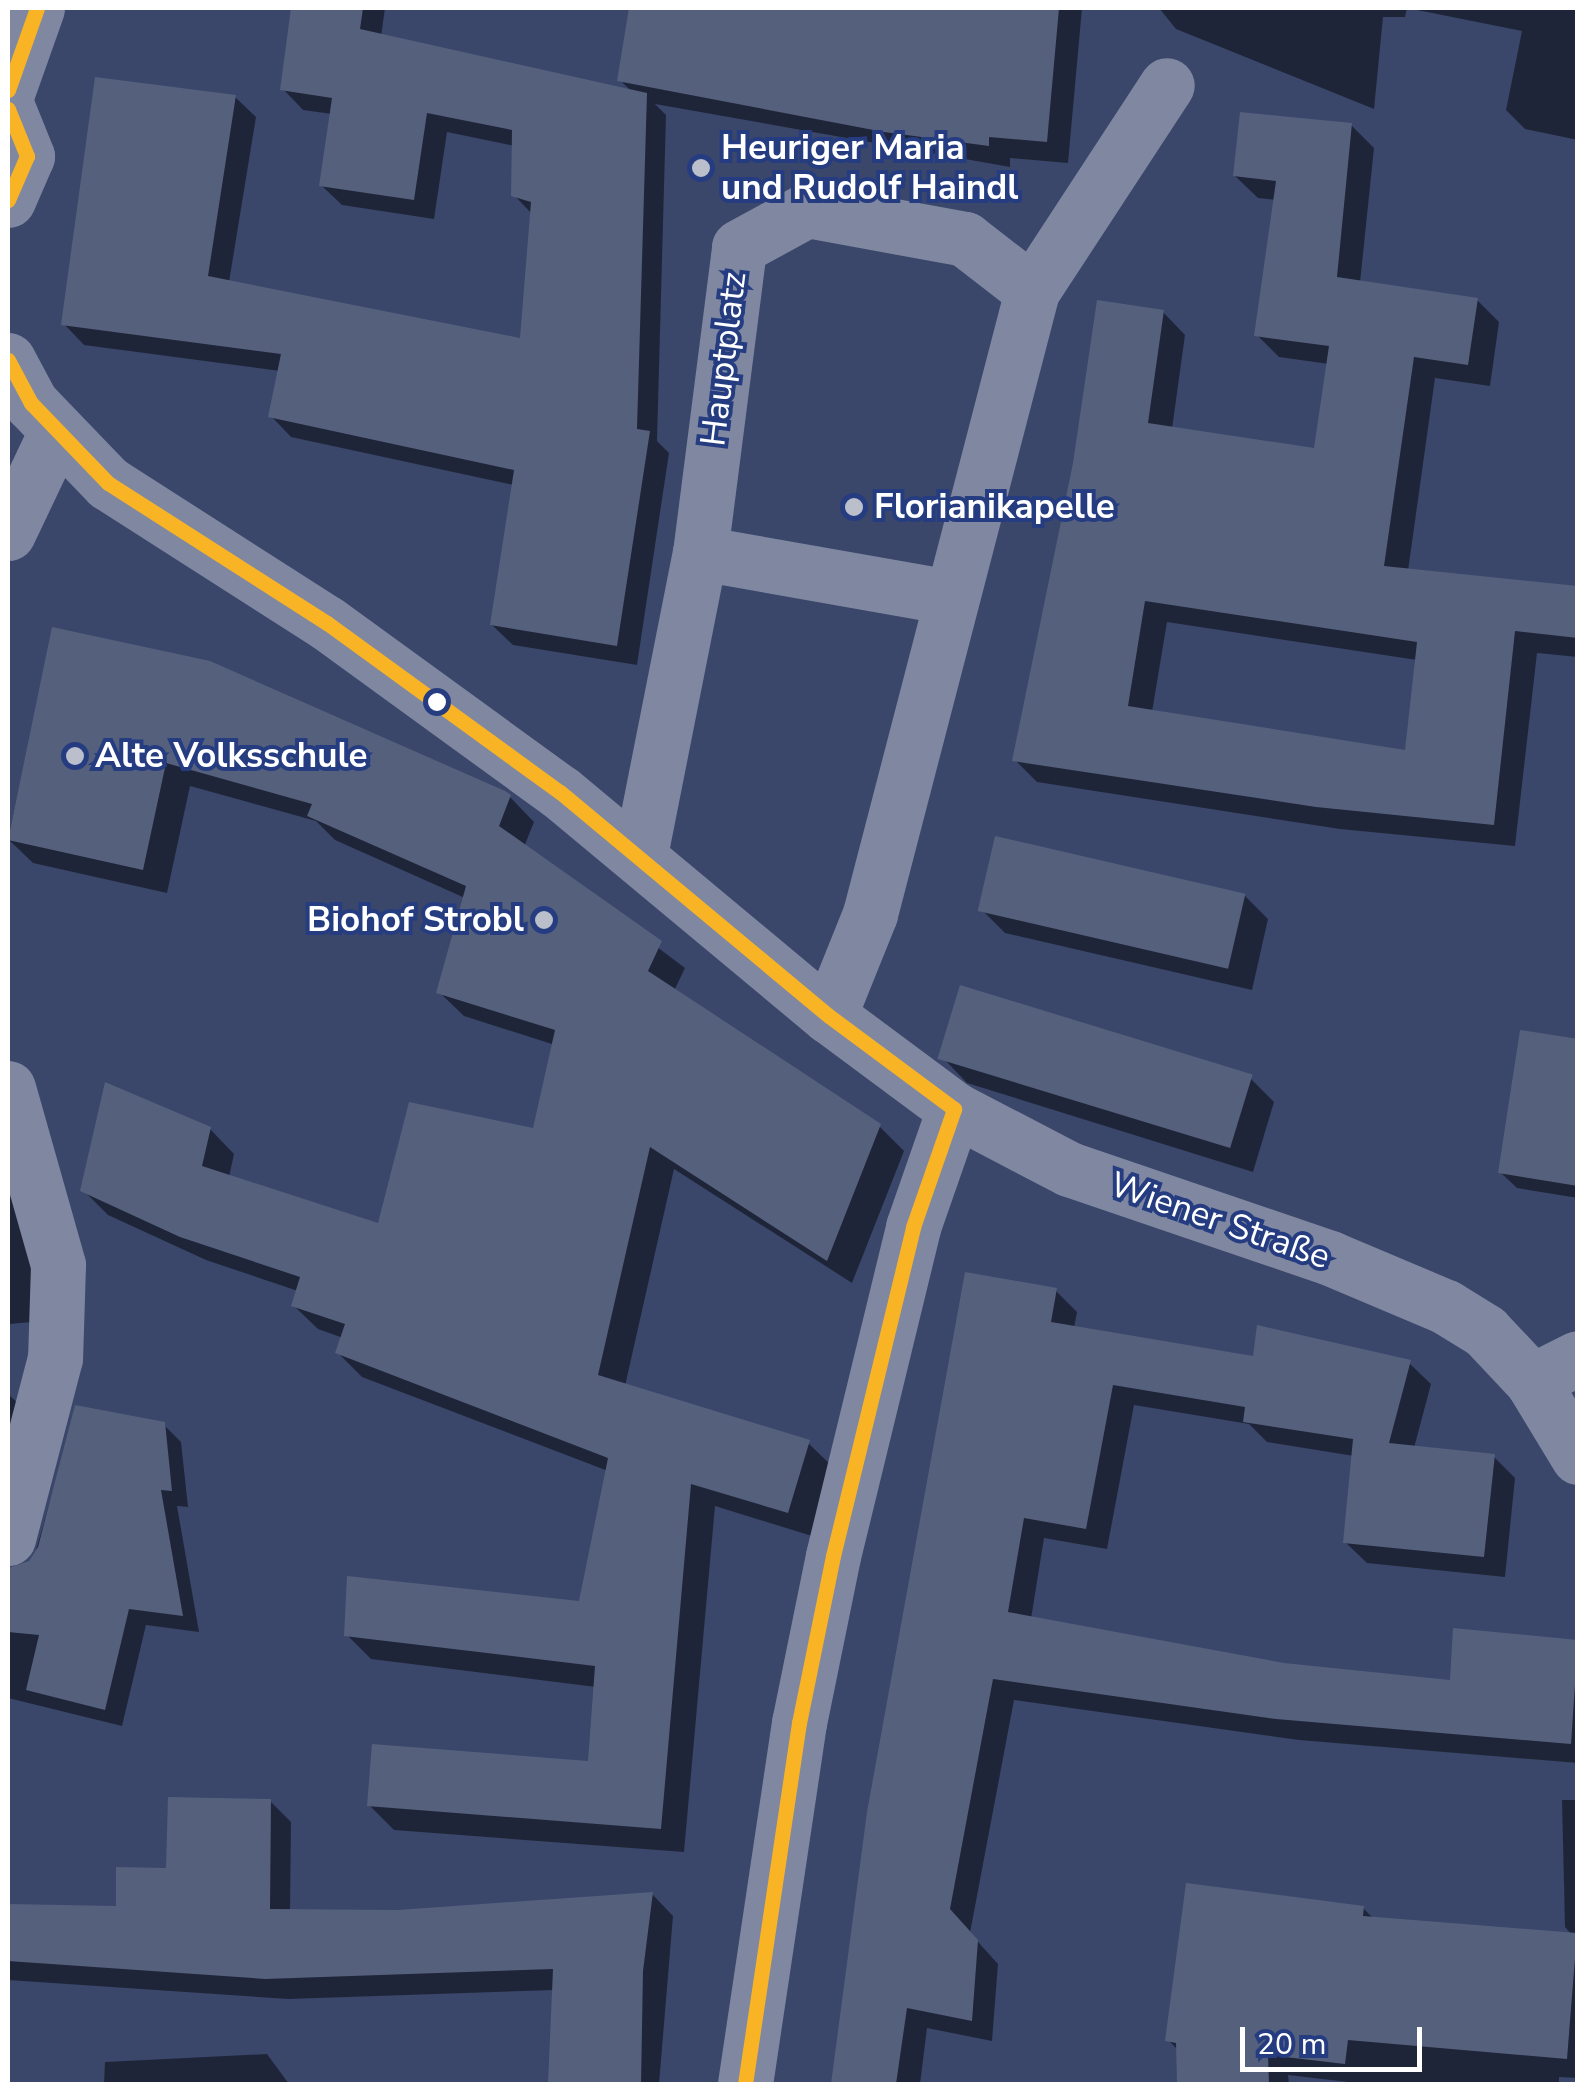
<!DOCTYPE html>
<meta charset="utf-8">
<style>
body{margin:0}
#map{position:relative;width:1585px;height:2092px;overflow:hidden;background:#3a476b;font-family:"Nunito Sans",sans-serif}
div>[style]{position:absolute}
.shadow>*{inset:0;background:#0007}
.building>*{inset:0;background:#55607d;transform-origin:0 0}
.minor>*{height:55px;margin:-27.5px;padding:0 27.5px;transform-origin:27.5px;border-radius:27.5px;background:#8088a1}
.tertiary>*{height:55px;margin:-27.5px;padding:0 27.5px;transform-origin:27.5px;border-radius:27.5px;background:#8088a1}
.bus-1>*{height:15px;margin:-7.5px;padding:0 7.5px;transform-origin:7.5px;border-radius:7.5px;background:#f9b426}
.dots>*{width:28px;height:28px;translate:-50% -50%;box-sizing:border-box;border:5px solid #253d80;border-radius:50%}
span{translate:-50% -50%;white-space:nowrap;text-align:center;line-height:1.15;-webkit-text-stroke:8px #253d80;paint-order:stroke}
.poi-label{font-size:35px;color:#fff;font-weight:700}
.left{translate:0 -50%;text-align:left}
.right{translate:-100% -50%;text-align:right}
.street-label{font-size:35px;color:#fff}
.frame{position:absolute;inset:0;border:10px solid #fff;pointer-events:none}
.scale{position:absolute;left:1240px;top:2027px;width:182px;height:45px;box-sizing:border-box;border:5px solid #fff;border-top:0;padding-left:12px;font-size:30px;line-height:35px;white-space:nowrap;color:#fff;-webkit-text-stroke:8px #253d80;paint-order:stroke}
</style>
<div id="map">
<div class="shadow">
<div style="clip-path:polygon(294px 8px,385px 8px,381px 37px,632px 92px,620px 80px,631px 8px,1082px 8px,1068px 163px,1010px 158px,1010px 167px,655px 104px,666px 115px,657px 441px,669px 453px,637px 665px,513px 645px,492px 625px,514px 485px,291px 437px,271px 416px,280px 371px,84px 345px,64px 324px,235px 97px,256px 117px,229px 282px,522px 342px,532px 214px,514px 195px,515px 146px,447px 132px,434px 219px,342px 205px,321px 185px,332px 114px,303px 110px,283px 89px)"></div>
<div style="clip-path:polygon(1159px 8px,1578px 8px,1578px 140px,1525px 129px,1506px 110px,1522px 31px,1407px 8px,1405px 17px,1383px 17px,1374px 109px,1176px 29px)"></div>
<div style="clip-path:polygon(evenodd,1351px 125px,1374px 148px,1360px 283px,1477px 300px,1499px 322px,1490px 386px,1435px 378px,1408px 571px,1578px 588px,1578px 657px,1537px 653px,1515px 846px,1340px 829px,1037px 782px,1015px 760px,1163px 312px,1185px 335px,1172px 429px,1316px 450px,1329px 364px,1279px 357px,1257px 335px,1276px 200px,1258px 198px,1235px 176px,1351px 125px,1167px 622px,1417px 660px,1407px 752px,1152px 712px,1167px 622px)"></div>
<div style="clip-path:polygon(54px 630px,510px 797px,534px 822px,524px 847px,685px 968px,674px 991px,879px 1126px,904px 1151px,852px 1283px,674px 1169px,625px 1386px,808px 1443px,833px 1467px,812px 1536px,715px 1506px,684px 1852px,394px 1830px,369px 1805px,590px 1763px,596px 1687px,371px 1659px,347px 1635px,581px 1604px,608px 1471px,362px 1377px,338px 1353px,343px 1338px,318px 1329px,293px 1305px,298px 1291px,206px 1260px,108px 1215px,83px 1190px,210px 1129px,234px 1154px,229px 1177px,379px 1226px,535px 1131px,555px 1045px,464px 1016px,439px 992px,465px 898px,335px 840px,316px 821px,190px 786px,167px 893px,33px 863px,8px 839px)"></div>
<div style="clip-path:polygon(1245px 896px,1268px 919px,1252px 990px,1005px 933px,982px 910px)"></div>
<div style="clip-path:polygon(1578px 1042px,1578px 1198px,1517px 1188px,1501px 1173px)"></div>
<div style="clip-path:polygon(944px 1059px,1251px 1079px,1274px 1102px,1253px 1172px,967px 1083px)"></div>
<div style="clip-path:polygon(8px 1194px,20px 1207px,42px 1321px,10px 1324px,10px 1396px,29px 1413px,8px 1509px)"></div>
<div style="clip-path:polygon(1055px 1290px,1077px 1312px,1074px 1328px,1255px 1359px,1409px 1363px,1431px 1384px,1414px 1448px,1493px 1456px,1515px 1478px,1505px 1577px,1367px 1563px,1345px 1542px,1354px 1456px,1267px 1442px,1249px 1424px,1134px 1405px,1107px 1549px,1044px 1538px,1031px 1619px,1284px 1665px,1453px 1682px,1578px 1642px,1578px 1763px,1299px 1740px,1014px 1700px,970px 1933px,998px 1964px,992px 2041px,927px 2028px,920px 2084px,834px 2084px,870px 1813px)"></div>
<div style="clip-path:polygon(77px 1408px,164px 1425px,181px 1442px,188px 1507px,177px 1506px,199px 1632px,146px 1625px,122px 1726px,8px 1698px,8px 1569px,33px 1561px)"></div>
<div style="clip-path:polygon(1562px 1800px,1578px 1800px,1578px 2078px,1559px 2077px,1559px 2084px,1365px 2084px,1288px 2075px,1289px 2084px,1180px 2084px,1179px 2051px,1168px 2040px,1363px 1908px,1374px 1919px,1573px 1936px,1565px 1927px)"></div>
<div style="clip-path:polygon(270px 1801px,291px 1822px,290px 1911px,398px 1913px,652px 1894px,673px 1916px,659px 2084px,551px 2084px,555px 1990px,288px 1999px,8px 1980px,8px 1907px,118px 1909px)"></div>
<div style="clip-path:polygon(267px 2054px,289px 2084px,104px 2084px,105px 2062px)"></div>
</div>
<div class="building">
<div style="clip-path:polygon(291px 8px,363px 8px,360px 29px,647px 93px,637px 429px,650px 431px,617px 646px,490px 625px,514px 470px,268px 417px,281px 354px,61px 325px,95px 77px,236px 95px,208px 276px,520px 338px,531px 202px,511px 196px,512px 130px,427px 113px,414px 200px,319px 186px,332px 98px,280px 90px)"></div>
<div style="clip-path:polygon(629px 8px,1059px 8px,1047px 142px,989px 137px,989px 146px,884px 132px,617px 81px)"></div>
<div style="clip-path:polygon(evenodd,1240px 112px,1352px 123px,1337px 277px,1478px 298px,1468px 365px,1414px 357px,1384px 566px,1578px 586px,1578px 638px,1515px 631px,1494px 825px,1316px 807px,1012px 761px,1073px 463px,1097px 300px,1164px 310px,1148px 423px,1314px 448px,1329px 346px,1254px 336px,1276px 181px,1233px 176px,1240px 112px,1145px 601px,1417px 642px,1405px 750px,1128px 706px,1145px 601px)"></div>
<div style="clip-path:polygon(52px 627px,210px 661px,505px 791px,511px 795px,499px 826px,662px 941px,648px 971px,881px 1124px,827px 1261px,650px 1147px,598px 1375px,810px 1440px,788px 1513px,691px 1484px,661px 1829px,367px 1806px,372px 1744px,588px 1761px,595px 1666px,344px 1636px,347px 1576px,579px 1601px,608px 1458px,335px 1353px,345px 1324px,291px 1306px,300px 1277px,180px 1237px,80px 1191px,105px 1082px,211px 1127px,202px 1166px,378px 1223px,409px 1102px,533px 1128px,555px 1030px,436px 993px,466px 886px,307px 816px,312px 804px,166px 763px,143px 870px,8px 840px)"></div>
<div style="left:995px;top:836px;width:257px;height:77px;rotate:13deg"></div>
<div style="left:960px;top:985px;width:306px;height:77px;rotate:17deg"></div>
<div style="clip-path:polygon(1520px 1030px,1578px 1039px,1578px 1186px,1498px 1173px)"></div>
<div style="clip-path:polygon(965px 1272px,1057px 1288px,1051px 1322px,1253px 1356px,1257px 1325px,1411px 1360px,1389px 1443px,1495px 1454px,1484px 1557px,1343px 1543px,1353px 1439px,1243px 1422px,1245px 1407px,1113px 1385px,1086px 1529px,1024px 1518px,1008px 1612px,1284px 1663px,1450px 1680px,1453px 1628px,1578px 1640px,1571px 1744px,1276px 1719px,993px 1679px,950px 1909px,978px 1940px,972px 2021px,907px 2008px,896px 2084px,831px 2084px,867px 1812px)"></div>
<div style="clip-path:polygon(75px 1405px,165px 1422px,172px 1491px,161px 1490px,183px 1616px,129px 1609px,105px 1710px,26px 1690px,39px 1635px,8px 1632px,8px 1568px,29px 1561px,38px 1547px)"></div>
<div style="clip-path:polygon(168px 1797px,271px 1799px,270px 1909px,398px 1910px,653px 1892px,643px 1971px,641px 2084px,548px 2084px,553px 1969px,265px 1979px,8px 1961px,8px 1904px,116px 1906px,116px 1867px,166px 1868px)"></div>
<div style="clip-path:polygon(1186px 1883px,1364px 1906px,1363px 1916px,1577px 1933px,1567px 2059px,1348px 2040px,1345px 2064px,1268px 2055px,1269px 2084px,1177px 2084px,1176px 2043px,1165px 2041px)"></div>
</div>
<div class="minor">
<div style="left:1032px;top:291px;width:246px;rotate:-56.8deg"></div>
<div style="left:8px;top:533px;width:112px;rotate:-64.6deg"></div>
<div style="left:700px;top:553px;width:254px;rotate:10deg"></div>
<div style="left:640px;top:855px;width:308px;rotate:-78.8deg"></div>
<div style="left:700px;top:553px;width:308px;rotate:-82.7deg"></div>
<div style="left:739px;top:247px;width:77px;rotate:-28.6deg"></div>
<div style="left:807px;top:210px;width:161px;rotate:10.4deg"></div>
<div style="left:965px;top:239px;width:85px;rotate:37.8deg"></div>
<div style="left:1032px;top:291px;width:644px;rotate:104.58deg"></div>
<div style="left:870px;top:914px;width:110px;rotate:111.9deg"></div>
<div style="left:8px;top:1088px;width:184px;rotate:74.2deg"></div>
<div style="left:58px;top:1265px;width:93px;rotate:91.8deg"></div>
<div style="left:55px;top:1358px;width:186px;rotate:104.6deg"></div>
<div style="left:1532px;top:1381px;width:51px;rotate:-26.6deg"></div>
</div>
<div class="tertiary">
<div style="left:8px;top:90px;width:87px;rotate:-70.5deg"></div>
<div style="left:8px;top:109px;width:51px;rotate:68deg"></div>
<div style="left:27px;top:156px;width:48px;rotate:113.4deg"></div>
<div style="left:8px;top:360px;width:49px;rotate:61.9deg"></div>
<div style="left:31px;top:403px;width:111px;rotate:46.1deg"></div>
<div style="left:108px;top:483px;width:260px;rotate:32.6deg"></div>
<div style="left:327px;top:623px;width:288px;rotate:36deg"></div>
<div style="left:560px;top:792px;width:350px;rotate:39.8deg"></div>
<div style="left:829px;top:1016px;width:156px;rotate:36.6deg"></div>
<div style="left:954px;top:1109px;width:130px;rotate:27.6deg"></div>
<div style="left:1069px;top:1169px;width:276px;rotate:18.8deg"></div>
<div style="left:1330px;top:1258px;width:126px;rotate:22.9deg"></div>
<div style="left:1446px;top:1307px;width:46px;rotate:31.6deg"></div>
<div style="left:1485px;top:1331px;width:69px;rotate:46.8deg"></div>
<div style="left:1532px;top:1381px;width:89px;rotate:58.8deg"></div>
<div style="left:745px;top:2084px;width:365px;rotate:-81.5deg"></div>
<div style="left:799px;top:1723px;width:170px;rotate:-78.5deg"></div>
<div style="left:833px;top:1556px;width:339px;rotate:-76.3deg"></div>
<div style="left:913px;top:1227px;width:125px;rotate:-70.8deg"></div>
</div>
<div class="bus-1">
<div style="left:8px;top:90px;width:87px;rotate:-70.5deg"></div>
<div style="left:8px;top:109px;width:51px;rotate:68deg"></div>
<div style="left:27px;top:156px;width:48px;rotate:113.4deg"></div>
<div style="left:8px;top:360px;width:49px;rotate:61.9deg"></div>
<div style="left:31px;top:403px;width:111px;rotate:46.1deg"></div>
<div style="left:108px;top:483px;width:260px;rotate:32.6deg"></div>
<div style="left:327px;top:623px;width:288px;rotate:36deg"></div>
<div style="left:560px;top:792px;width:350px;rotate:39.8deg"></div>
<div style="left:829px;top:1016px;width:156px;rotate:36.6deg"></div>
<div style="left:745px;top:2084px;width:365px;rotate:-81.5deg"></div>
<div style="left:799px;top:1723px;width:170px;rotate:-78.5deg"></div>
<div style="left:833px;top:1556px;width:339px;rotate:-76.3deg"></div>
<div style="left:913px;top:1227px;width:125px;rotate:-70.8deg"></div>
</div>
<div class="dots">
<div style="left:701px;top:168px;background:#babfcb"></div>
<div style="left:854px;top:507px;background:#babfcb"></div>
<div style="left:437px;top:702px;background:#fff"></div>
<div style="left:75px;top:756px;background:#babfcb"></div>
<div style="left:544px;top:920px;background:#babfcb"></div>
</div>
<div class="poi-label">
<span class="left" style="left:721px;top:168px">Heuriger Maria<br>und Rudolf Haindl</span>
<span class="left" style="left:874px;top:507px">Florianikapelle</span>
<span class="left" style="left:95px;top:756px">Alte Volksschule</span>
<span class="right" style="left:524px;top:920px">Biohof Strobl</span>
</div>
<div class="street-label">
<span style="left:724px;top:359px;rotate:-83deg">Hauptplatz</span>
<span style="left:1220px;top:1221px;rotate:19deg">Wiener Straße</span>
</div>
<div class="frame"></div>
<div class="scale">20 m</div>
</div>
